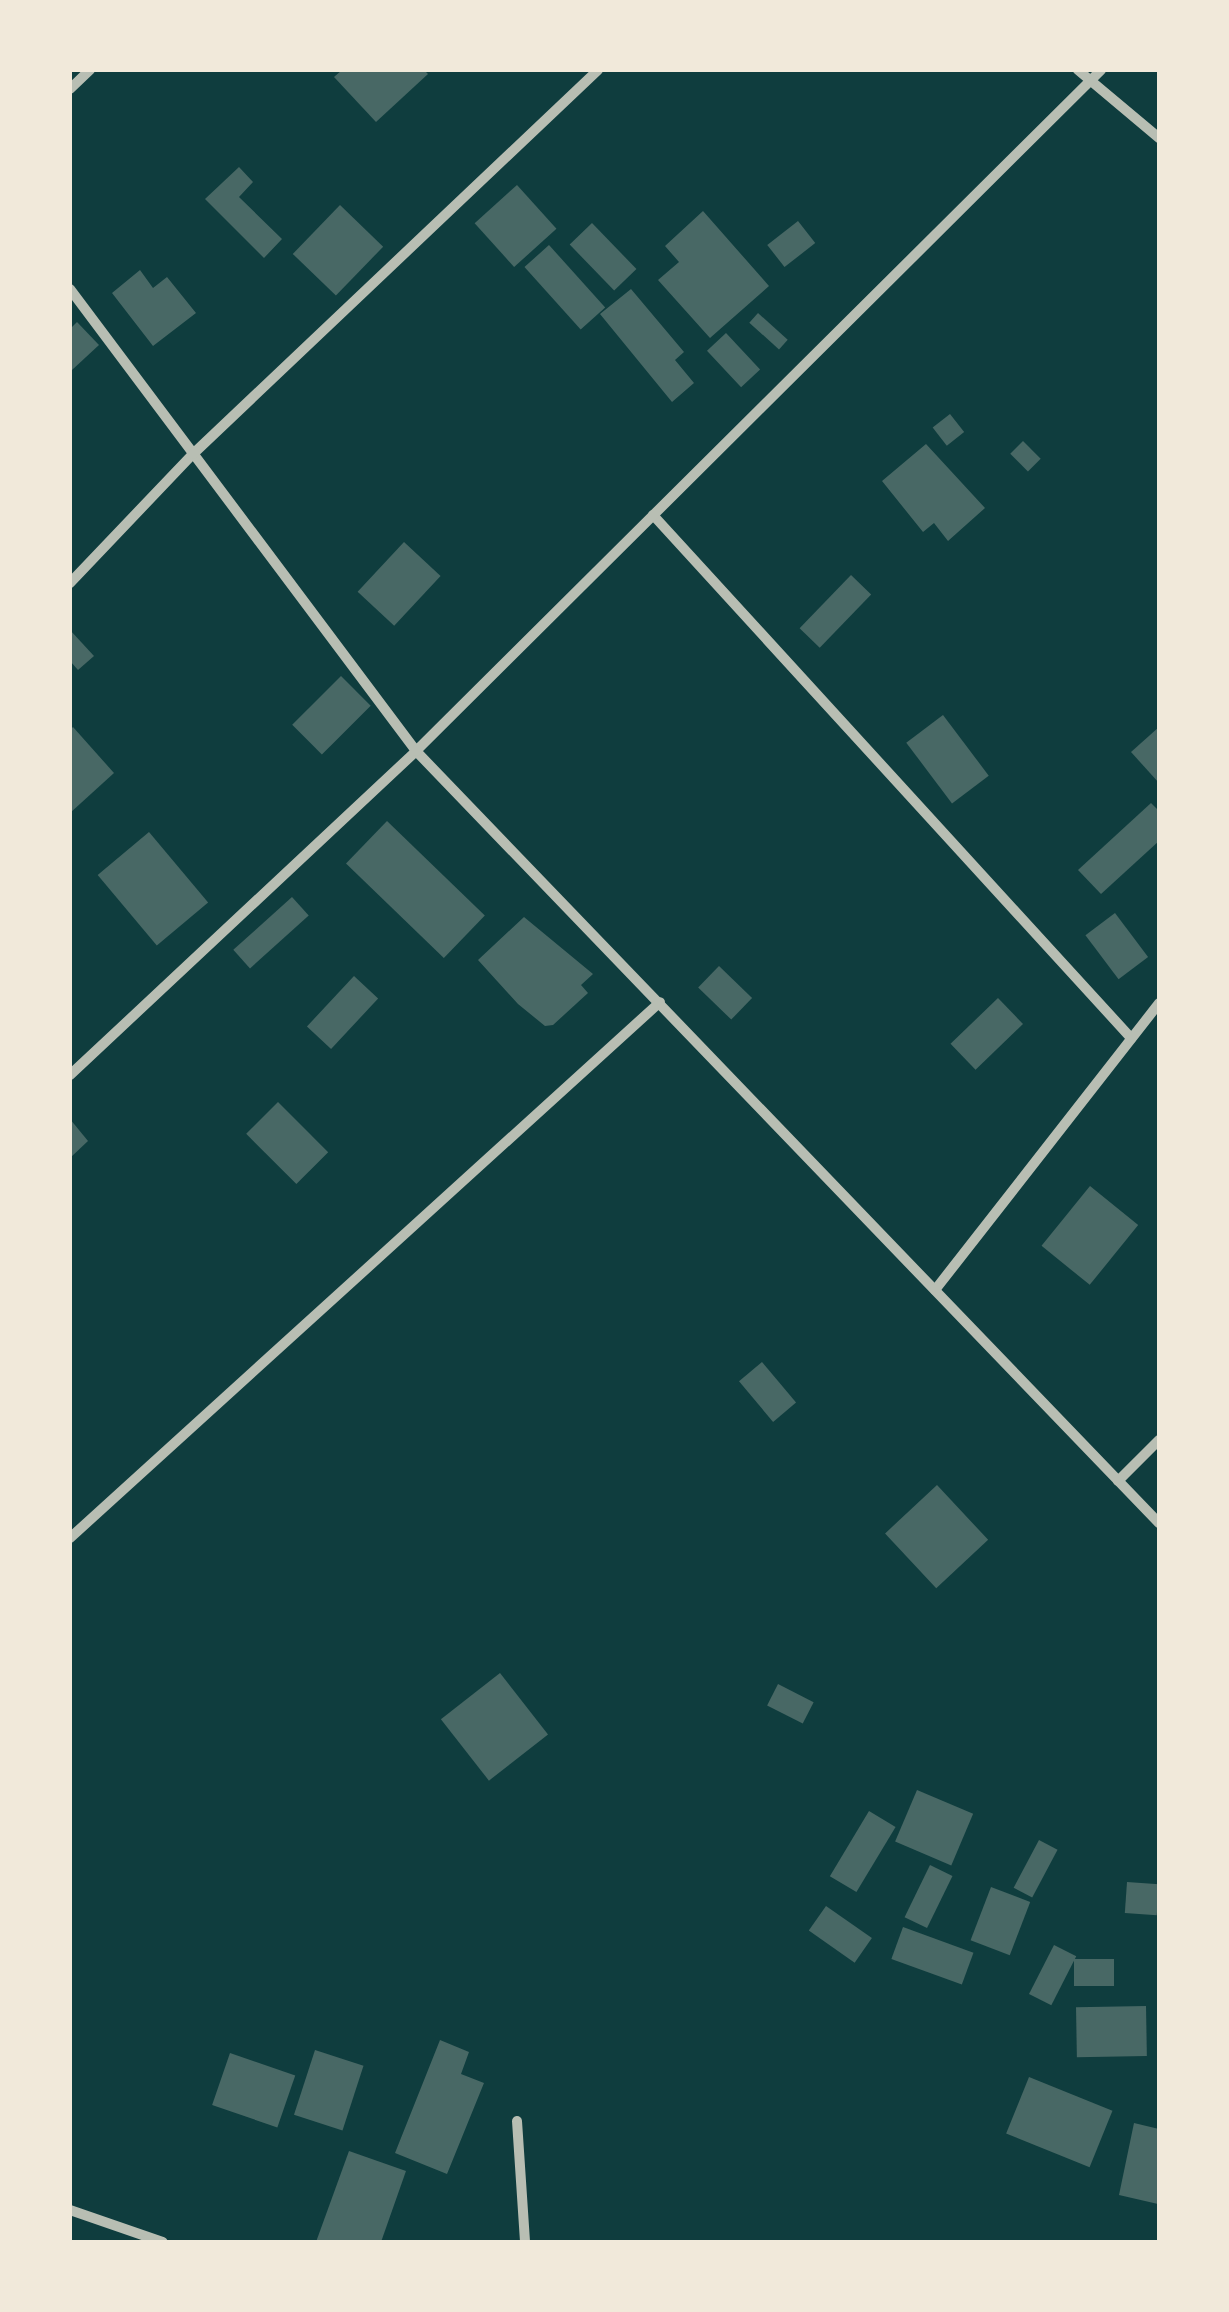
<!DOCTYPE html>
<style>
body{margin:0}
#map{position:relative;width:1229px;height:2312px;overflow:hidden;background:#0f3d3e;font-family:"Libre Baskerville",serif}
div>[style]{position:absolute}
.building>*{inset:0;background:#486865;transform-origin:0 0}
.minor>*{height:10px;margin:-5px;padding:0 5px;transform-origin:5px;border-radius:5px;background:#b8beb3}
span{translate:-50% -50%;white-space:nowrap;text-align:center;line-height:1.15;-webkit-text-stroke:9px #f1e9da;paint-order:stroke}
.frame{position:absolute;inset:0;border:72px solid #f1e9da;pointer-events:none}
</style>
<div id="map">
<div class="building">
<div style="clip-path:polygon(342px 70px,424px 70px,428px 74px,376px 122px,334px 77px)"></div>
<div style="clip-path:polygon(239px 167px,253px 182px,239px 197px,282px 239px,264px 258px,205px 199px)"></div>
<div style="left:517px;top:185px;width:59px;height:57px;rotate:48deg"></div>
<div style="left:340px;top:205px;width:60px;height:68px;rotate:44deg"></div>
<div style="clip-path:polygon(703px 211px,769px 286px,710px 338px,658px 280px,679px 262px,665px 246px)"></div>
<div style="left:798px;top:221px;width:28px;height:39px;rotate:52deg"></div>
<div style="left:592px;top:223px;width:64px;height:31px;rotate:46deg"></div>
<div style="left:549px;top:245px;width:84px;height:33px;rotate:48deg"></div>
<div style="clip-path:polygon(140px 270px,153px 288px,167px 277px,196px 313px,153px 346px,112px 293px)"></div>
<div style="clip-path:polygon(631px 289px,684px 352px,675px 360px,694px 383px,672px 402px,600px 314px)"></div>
<div style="left:758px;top:313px;width:40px;height:13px;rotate:42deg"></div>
<div style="clip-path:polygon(77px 322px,99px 345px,72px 370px,70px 329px)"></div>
<div style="left:726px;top:333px;width:50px;height:26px;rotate:47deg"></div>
<div style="left:950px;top:414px;width:23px;height:22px;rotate:52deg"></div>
<div style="left:1023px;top:441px;width:25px;height:18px;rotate:45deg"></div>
<div style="clip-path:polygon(926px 444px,985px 508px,948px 541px,934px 523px,923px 532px,882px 481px)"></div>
<div style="left:404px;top:542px;width:50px;height:68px;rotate:43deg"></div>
<div style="left:851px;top:575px;width:28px;height:74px;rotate:44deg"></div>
<div style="clip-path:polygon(70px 630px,94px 656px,78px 670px,70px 661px)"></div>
<div style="left:341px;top:676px;width:42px;height:69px;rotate:45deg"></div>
<div style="left:943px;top:715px;width:76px;height:46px;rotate:53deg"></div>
<div style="clip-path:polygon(73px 727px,114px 773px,70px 813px,70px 730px)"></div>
<div style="clip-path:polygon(1159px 727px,1159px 783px,1131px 752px)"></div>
<div style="clip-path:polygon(1151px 803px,1159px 811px,1159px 841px,1101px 894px,1078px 870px)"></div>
<div style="left:387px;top:821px;width:136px;height:59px;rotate:44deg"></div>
<div style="left:149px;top:832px;width:92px;height:67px;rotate:50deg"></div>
<div style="left:292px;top:897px;width:25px;height:79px;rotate:48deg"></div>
<div style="left:1115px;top:913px;width:55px;height:37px;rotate:53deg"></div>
<div style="clip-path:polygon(524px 917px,593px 974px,581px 985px,588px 993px,553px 1025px,545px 1026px,518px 1004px,478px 960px)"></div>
<div style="left:719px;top:966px;width:46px;height:30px;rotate:44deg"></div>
<div style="left:354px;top:976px;width:33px;height:69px;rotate:43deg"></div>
<div style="left:998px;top:998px;width:36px;height:66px;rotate:46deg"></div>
<div style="left:278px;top:1102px;width:71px;height:45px;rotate:45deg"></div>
<div style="clip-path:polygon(70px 1119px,88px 1141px,70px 1158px)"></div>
<div style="left:1090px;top:1186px;width:62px;height:77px;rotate:39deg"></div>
<div style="left:762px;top:1362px;width:53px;height:30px;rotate:50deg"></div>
<div style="left:937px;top:1485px;width:75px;height:71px;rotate:47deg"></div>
<div style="left:500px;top:1673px;width:78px;height:75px;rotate:52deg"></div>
<div style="left:778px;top:1684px;width:40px;height:24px;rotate:27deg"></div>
<div style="left:917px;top:1790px;width:61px;height:56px;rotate:23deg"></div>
<div style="left:869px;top:1811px;width:31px;height:76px;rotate:31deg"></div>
<div style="left:1039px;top:1840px;width:21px;height:54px;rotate:28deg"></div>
<div style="left:930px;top:1865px;width:25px;height:58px;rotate:26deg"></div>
<div style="left:1127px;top:1882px;width:32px;height:31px;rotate:4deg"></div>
<div style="left:991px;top:1887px;width:42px;height:57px;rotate:21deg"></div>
<div style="left:826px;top:1906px;width:56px;height:30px;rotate:35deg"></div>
<div style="left:903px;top:1927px;width:75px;height:34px;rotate:20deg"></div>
<div style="left:1054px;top:1945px;width:25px;height:55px;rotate:27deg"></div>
<div style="left:1114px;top:1959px;width:27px;height:40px;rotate:90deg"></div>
<div style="left:1146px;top:2006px;width:50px;height:70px;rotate:89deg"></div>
<div style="clip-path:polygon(440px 2040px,469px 2052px,461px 2074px,484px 2083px,447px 2174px,395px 2153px)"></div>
<div style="left:315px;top:2050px;width:51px;height:68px;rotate:18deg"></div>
<div style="left:230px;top:2053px;width:69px;height:55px;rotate:19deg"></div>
<div style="left:1029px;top:2077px;width:90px;height:61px;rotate:22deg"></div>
<div style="clip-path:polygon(1134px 2123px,1159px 2129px,1158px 2204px,1119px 2195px)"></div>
<div style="clip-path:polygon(349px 2151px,406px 2171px,381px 2242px,316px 2242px)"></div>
</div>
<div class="minor">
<div style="left:1078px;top:70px;width:106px;rotate:40deg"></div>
<div style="left:70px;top:89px;width:28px;rotate:-44deg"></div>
<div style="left:70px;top:289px;width:577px;rotate:53.17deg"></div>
<div style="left:416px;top:751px;width:1071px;rotate:46.1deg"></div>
<div style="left:653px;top:515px;width:709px;rotate:47.57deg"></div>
<div style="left:70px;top:583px;width:178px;rotate:-46.4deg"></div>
<div style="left:193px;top:454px;width:558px;rotate:-43.48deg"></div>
<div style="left:70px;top:1075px;width:474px;rotate:-43.1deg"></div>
<div style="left:416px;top:751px;width:966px;rotate:-44.83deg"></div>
<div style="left:935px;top:1290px;width:364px;rotate:-52deg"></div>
<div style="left:1118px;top:1481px;width:58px;rotate:-45deg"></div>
<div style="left:70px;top:1538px;width:797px;rotate:-42.25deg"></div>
<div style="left:517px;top:2121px;width:121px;rotate:86.2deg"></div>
<div style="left:70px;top:2210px;width:98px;rotate:19deg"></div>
</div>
<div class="frame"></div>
</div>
